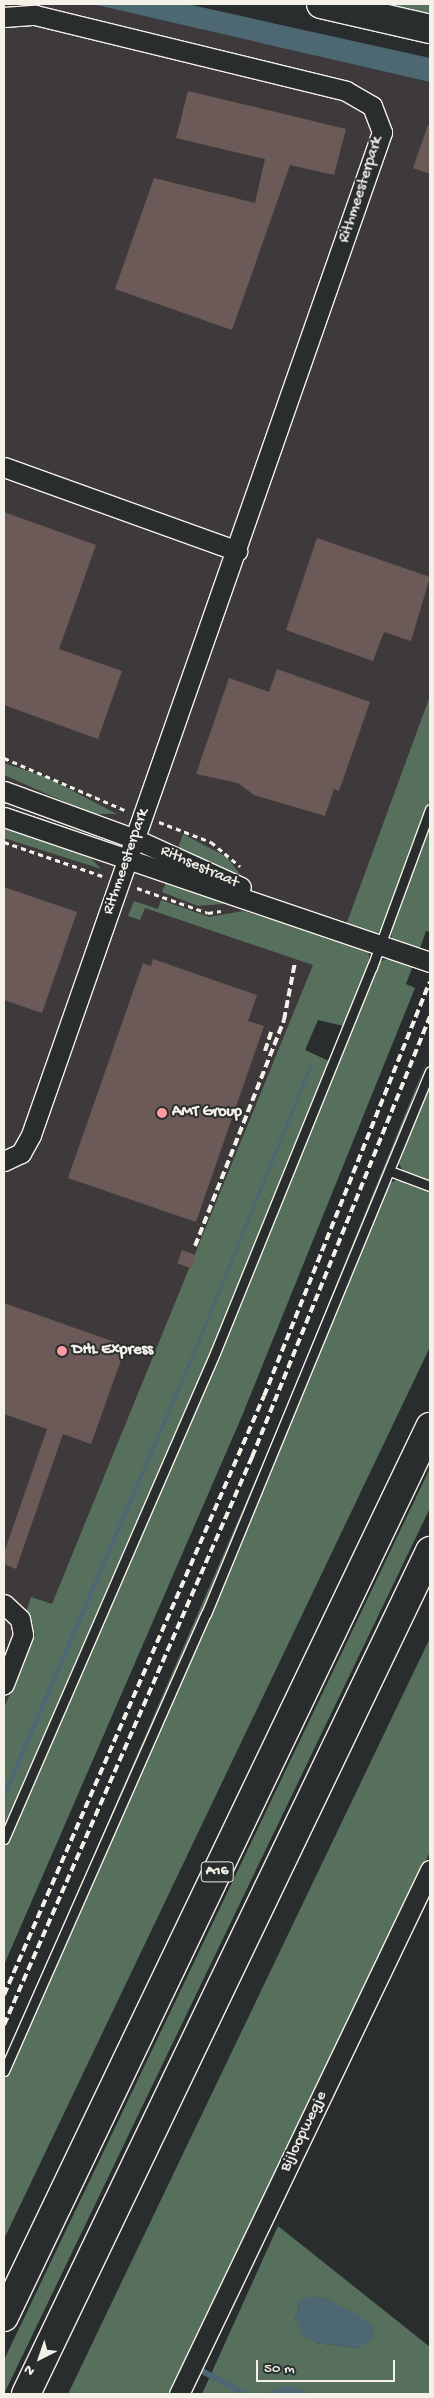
<!DOCTYPE html>
<style>
body{margin:0}
#map{position:relative;width:434px;height:2398px;overflow:hidden;background:#2a2d2e;font-family:"Gochi Hand",sans-serif}
div>[style]{position:absolute}
.built>*{inset:0;background:#3e3a3b}
.green>*{inset:0;background:#57705d}
.water>*{inset:0;background:#4e6873}
.stream>*{height:5.5px;margin:-2.75px;padding:0 2.75px;transform-origin:2.75px;border-radius:2.75px;background:#4e6873}
.building>*{inset:0;background:#6c5a58;transform-origin:0 0}
.path>*{height:3px;margin-top:-1.5px;transform-origin:0;background:repeating-linear-gradient(90deg,#f4f1e8 0 5px,transparent 0 9px)}
.roads{filter:drop-shadow(1px 0 #f4f1e8) drop-shadow(-1px 0 #f4f1e8) drop-shadow(0 1px #f4f1e8) drop-shadow(0 -1px #f4f1e8)}
.lane>*{height:9px;margin:-4.5px;padding:0 4.5px;transform-origin:4.5px;border-radius:4.5px;background:#2a2d2e}
.street>*{height:19px;margin:-9.5px;padding:0 9.5px;transform-origin:9.5px;border-radius:9.5px;background:#2a2d2e}
.highway>*{height:28px;margin:-14px;padding:0 14px;transform-origin:14px;border-radius:14px;background:#2a2d2e}
.rail>*{height:4px;margin-top:-2px;transform-origin:0;background:repeating-linear-gradient(90deg,#f4f1e8 0 8px,transparent 0 12px)}
.dots>*{width:14px;height:14px;translate:-50% -50%;box-sizing:border-box;border:2px solid #2a2d2e;border-radius:50%}
span{translate:-50% -50%;white-space:nowrap;text-align:center;line-height:1.15;-webkit-text-stroke:4px #2a2d2e;paint-order:stroke}
.shield-label span{padding:1px 4px;background:#2a2d2e;border:1px solid;border-radius:4px;-webkit-text-stroke-width:0}
.shield-label{font-size:15px;color:#f4f1e8;font-weight:700}
.street-label{font-size:16px;color:#f4f1e8}
.poi-label{font-size:16px;color:#f4f1e8;font-weight:700}
.left{translate:0 -50%;text-align:left}
.frame{position:absolute;inset:0;border:5px solid #f4f1e8;pointer-events:none}
.north{position:absolute;left:15px;top:2333px;width:50px;height:50px;-webkit-text-stroke:4px #2a2d2e;paint-order:stroke;rotate:221deg;font-size:14px;font-weight:700;line-height:20px;text-align:center;color:#f4f1e8}
.north::after{content:'';display:block;margin:auto;width:18px;height:22px;background:#f4f1e8;clip-path:polygon(50% 0,100% 100%,50% 72%,0 100%)}
.scale{position:absolute;left:256px;top:2360px;width:139px;height:22px;box-sizing:border-box;border:2px solid #f4f1e8;border-top:0;padding-left:6px;font-size:15px;line-height:18px;white-space:nowrap;color:#f4f1e8;-webkit-text-stroke:4px #2a2d2e;paint-order:stroke}
</style>
<div id="map">
<div class="built">
<div style="clip-path:polygon(4px 4px,92px 4px,430px 82px,430px 794px,386px 913px,426px 932px,407px 982px,316px 1014px,4px 1825px)"></div>
</div>
<div class="green">
<div style="clip-path:polygon(365px 4px,430px 4px,430px 19px)"></div>
<div style="clip-path:polygon(430px 696px,430px 798px,382px 928px,375px 935px,346px 925px)"></div>
<div style="clip-path:polygon(4px 763px,46px 777px,117px 814px,92px 814px,4px 775px)"></div>
<div style="clip-path:polygon(430px 821px,430px 932px,426px 931px,420px 948px,392px 939px,391px 931px)"></div>
<div style="clip-path:polygon(4px 823px,84px 851px,101px 869px,4px 838px)"></div>
<div style="clip-path:polygon(183px 834px,227px 857px,244px 880px,177px 851px)"></div>
<div style="clip-path:polygon(167px 880px,233px 903px,198px 906px,162px 892px)"></div>
<div style="clip-path:polygon(161px 900px,209px 917px,243px 911px,319px 934px,368px 950px,370px 963px,344px 1026px,318px 1020px,305px 1050px,329px 1061px,212px 1351px,4px 1831px,4px 1708px,35px 1635px,27px 1609px,31px 1597px,52px 1604px,313px 965px,145px 908px,140px 920px,128px 916px,134px 901px,158px 909px)"></div>
<div style="clip-path:polygon(388px 959px,413px 965px,406px 984px,415px 988px,242px 1416px,4px 1965px,4px 1848px,218px 1354px,378px 962px)"></div>
<div style="clip-path:polygon(430px 1053px,355px 1251px,203px 1613px,4px 2063px,277px 1430px)"></div>
<div style="clip-path:polygon(430px 1081px,430px 1182px,403px 1171px,399px 1164px)"></div>
<div style="clip-path:polygon(396px 1180px,430px 1190px,430px 1347px,4px 2239px,4px 2080px,250px 1521px,390px 1183px)"></div>
<div style="clip-path:polygon(430px 1468px,430px 1508px,4px 2394px,4px 2360px)"></div>
<div style="clip-path:polygon(430px 1638px,430px 1852px,170px 2394px,68px 2394px)"></div>
<div style="clip-path:polygon(evenodd,278px 2226px,430px 2347px,430px 2394px,202px 2394px,278px 2226px,323px 2297px,370px 2324px,358px 2348px,316px 2343px,295px 2319px,299px 2303px,323px 2297px)"></div>
</div>
<div class="water">
<div style="clip-path:polygon(92px 4px,187px 4px,430px 58px,430px 82px)"></div>
<div style="clip-path:polygon(310px 1064px,313px 1065px,199px 1346px,4px 1802px,4px 1790px,196px 1344px)"></div>
<div style="clip-path:polygon(307px 2297px,323px 2297px,358px 2315px,370px 2324px,375px 2332px,371px 2341px,358px 2348px,316px 2343px,303px 2336px,295px 2319px,299px 2303px)"></div>
</div>
<div class="stream">
<div style="left:204px;top:2372px;width:47px;rotate:28.2deg"></div>
<div style="left:272px;top:2394px;width:18px;rotate:-16deg"></div>
<div style="left:289px;top:2389px;width:15px;rotate:20deg"></div>
</div>
<div class="building">
<div style="clip-path:polygon(188px 91px,346px 129px,334px 175px,290px 165px,232px 330px,115px 289px,154px 178px,255px 203px,265px 159px,176px 138px)"></div>
<div style="clip-path:polygon(428px 125px,430px 125px,430px 174px,413px 168px)"></div>
<div style="clip-path:polygon(4px 512px,96px 545px,59px 649px,122px 671px,98px 739px,4px 705px)"></div>
<div style="clip-path:polygon(317px 538px,430px 577px,411px 641px,384px 632px,373px 661px,286px 630px)"></div>
<div style="clip-path:polygon(277px 669px,370px 702px,339px 791px,334px 789px,325px 816px,254px 795px,238px 783px,196px 774px,229px 678px,269px 692px)"></div>
<div style="clip-path:polygon(4px 887px,77px 912px,42px 1013px,4px 1000px)"></div>
<div style="clip-path:polygon(153px 959px,257px 995px,248px 1021px,264px 1026px,196px 1222px,68px 1178px,143px 963px,151px 966px)"></div>
<div style="left:182px;top:1250px;width:15px;height:14px;rotate:20deg"></div>
<div style="clip-path:polygon(4px 1303px,126px 1346px,91px 1444px,63px 1434px,16px 1569px,4px 1564px,4px 1553px,47px 1429px,4px 1414px)"></div>
</div>
<div class="path">
<div style="left:4px;top:758px;width:134px;rotate:23.3deg"></div>
<div style="left:159px;top:822px;width:56px;rotate:21deg"></div>
<div style="left:211px;top:842px;width:38px;rotate:40deg"></div>
<div style="left:4px;top:842px;width:104px;rotate:19.1deg"></div>
<div style="left:137px;top:888px;width:75px;rotate:19.4deg"></div>
<div style="left:208px;top:913px;width:13px;rotate:-9deg"></div>
</div>
<div class="roads">
<div class="lane">
<div style="left:390px;top:1171px;width:43px;rotate:20.6deg"></div>
<div style="left:4px;top:1839px;width:530px;rotate:-66.53deg"></div>
<div style="left:215px;top:1353px;width:417px;rotate:-67.9deg"></div>
<div style="left:372px;top:967px;width:168px;rotate:-69.8deg"></div>
<div style="left:4px;top:2071px;width:500px;rotate:-66.2deg"></div>
<div style="left:206px;top:1614px;width:587px;rotate:-67.58deg"></div>
</div>
<div class="street">
<div style="left:4px;top:17px;width:31px;rotate:-4deg"></div>
<div style="left:35px;top:15px;width:320px;rotate:13.7deg"></div>
<div style="left:346px;top:91px;width:30px;rotate:30deg"></div>
<div style="left:372px;top:106px;width:28px;rotate:69deg"></div>
<div style="left:382px;top:132px;width:1063px;rotate:109.29deg"></div>
<div style="left:31px;top:1135px;width:21px;rotate:119deg"></div>
<div style="left:21px;top:1153px;width:19px;rotate:155deg"></div>
<div style="left:4px;top:467px;width:248px;rotate:19.8deg"></div>
<div style="left:4px;top:791px;width:140px;rotate:20.1deg"></div>
<div style="left:135px;top:839px;width:116px;rotate:24.4deg"></div>
<div style="left:4px;top:817px;width:450px;rotate:18.8deg"></div>
<div style="left:4px;top:1604px;width:22px;rotate:43deg"></div>
<div style="left:20px;top:1619px;width:16px;rotate:79deg"></div>
<div style="left:23px;top:1635px;width:53px;rotate:111.2deg"></div>
<div style="left:179px;top:2394px;width:581px;rotate:-64.41deg"></div>
</div>
<div class="highway">
<div style="left:321px;top:4px;width:112px;rotate:12.9deg"></div>
<div style="left:4px;top:2317px;width:987px;rotate:-64.42deg"></div>
<div style="left:26px;top:2394px;width:935px;rotate:-64.39deg"></div>
</div>
</div>
<div class="rail">
<div style="left:265px;top:1051px;width:20px;rotate:-72deg"></div>
<div style="left:195px;top:1246px;width:243px;rotate:-68.5deg"></div>
<div style="left:284px;top:1020px;width:59px;rotate:-79.3deg"></div>
<div style="left:4px;top:1995px;width:653px;rotate:-66.54deg"></div>
<div style="left:264px;top:1396px;width:446px;rotate:-68.2deg"></div>
<div style="left:4px;top:2025px;width:620px;rotate:-66.41deg"></div>
<div style="left:252px;top:1457px;width:475px;rotate:-68deg"></div>
</div>
<div class="dots">
<div style="left:162px;top:1113px;background:#ff9aa2"></div>
<div style="left:62px;top:1351px;background:#ff9aa2"></div>
</div>
<div class="shield-label">
<span style="left:217px;top:1872px">A16</span>
</div>
<div class="street-label">
<span style="left:362px;top:190px;rotate:-72deg">Rithmeesterpark</span>
<span style="left:127px;top:862px;rotate:-71deg">Rithmeesterpark</span>
<span style="left:199px;top:868px;rotate:24deg">Rithsestraat</span>
<span style="left:305px;top:2132px;rotate:-64deg">Bijloopwegje</span>
</div>
<div class="poi-label">
<span class="left" style="left:172px;top:1113px">AMT Group</span>
<span class="left" style="left:72px;top:1351px">DHL Express</span>
</div>
<div class="frame"></div>
<div class="north">N</div>
<div class="scale">50 m</div>
</div>
